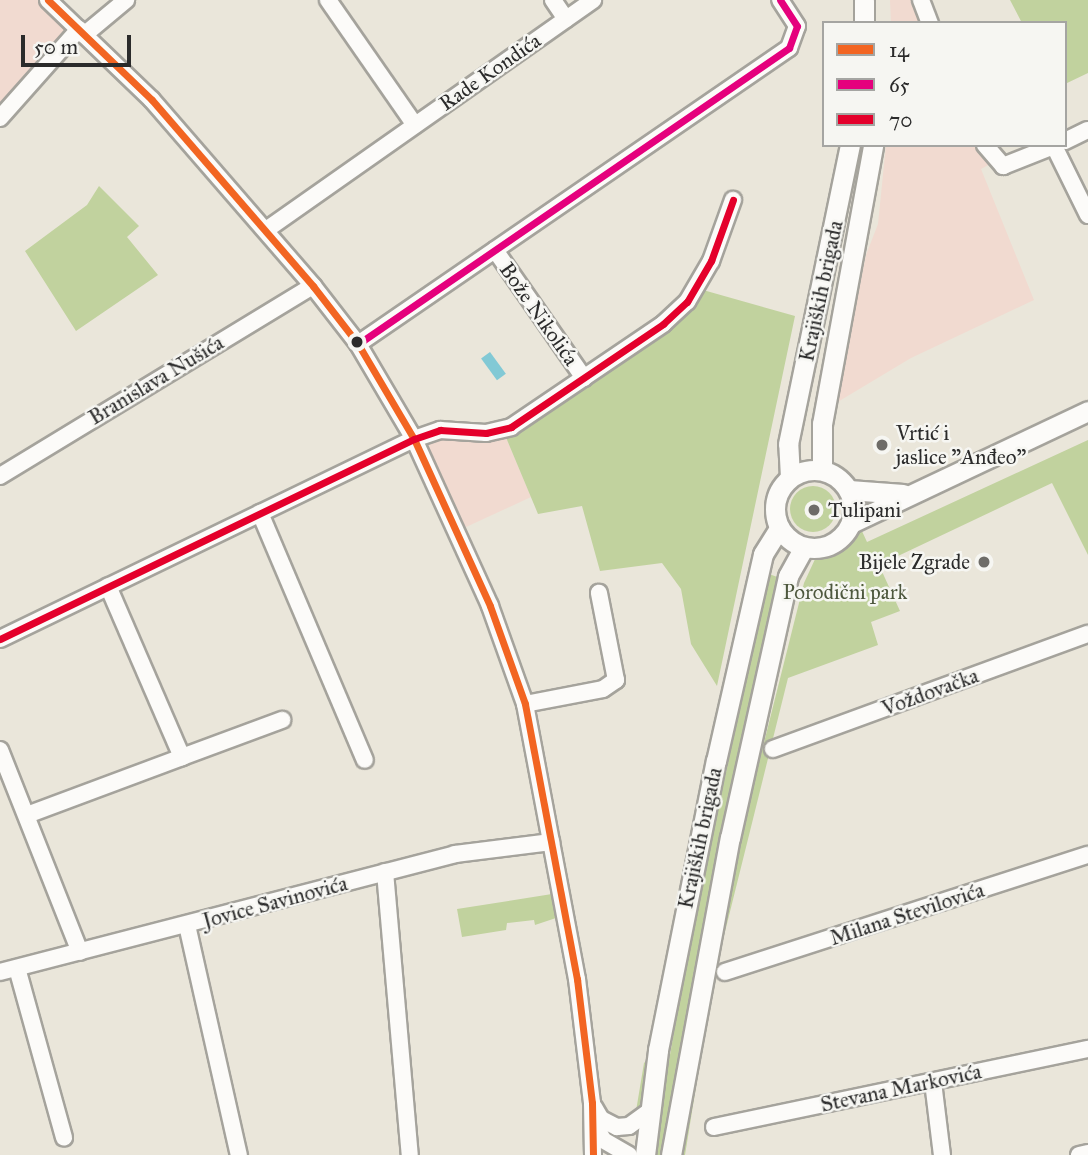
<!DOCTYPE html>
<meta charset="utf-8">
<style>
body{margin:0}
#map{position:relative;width:1088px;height:1155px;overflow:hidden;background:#eae6da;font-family:"IM FELL Great Primer",serif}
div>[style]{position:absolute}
.built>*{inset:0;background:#f1dad0}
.green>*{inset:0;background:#c1d29e}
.round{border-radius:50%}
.water>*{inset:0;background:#82c9d5;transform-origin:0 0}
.roads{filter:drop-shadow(2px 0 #a5a39c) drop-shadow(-2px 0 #a5a39c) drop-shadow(0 2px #a5a39c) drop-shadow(0 -2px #a5a39c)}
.minor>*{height:16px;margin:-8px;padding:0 8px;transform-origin:8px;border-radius:8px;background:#fcfbf9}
.major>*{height:19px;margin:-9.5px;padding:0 9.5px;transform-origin:9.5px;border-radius:9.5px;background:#fcfbf9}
.major>.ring{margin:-9.5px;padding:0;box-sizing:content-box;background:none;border:19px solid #fcfbf9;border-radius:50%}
.bus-1>*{height:7px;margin:-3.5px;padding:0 3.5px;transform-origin:3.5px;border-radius:3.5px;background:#f26522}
.bus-2>*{height:7px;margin:-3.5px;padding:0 3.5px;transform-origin:3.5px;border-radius:3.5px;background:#e5007d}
.bus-3>*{height:7px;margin:-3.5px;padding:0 3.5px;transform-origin:3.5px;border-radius:3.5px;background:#e4002b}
.dots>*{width:19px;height:19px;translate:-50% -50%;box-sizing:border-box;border:4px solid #f6f6f2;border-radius:50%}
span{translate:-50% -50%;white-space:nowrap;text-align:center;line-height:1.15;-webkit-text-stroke:5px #f6f6f2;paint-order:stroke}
.street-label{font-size:21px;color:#2b2b2b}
.poi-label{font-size:21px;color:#2b2b2b}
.left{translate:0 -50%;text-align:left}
.right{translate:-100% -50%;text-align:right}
.park-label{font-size:21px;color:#4e583e}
.legend{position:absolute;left:822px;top:21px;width:245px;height:126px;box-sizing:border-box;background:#f6f6f2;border:2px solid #a5a5a2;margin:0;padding:9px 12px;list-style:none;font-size:21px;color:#2b2b2b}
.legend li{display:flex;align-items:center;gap:14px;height:35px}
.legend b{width:35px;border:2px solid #a5a5a2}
.scale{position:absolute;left:21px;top:35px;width:110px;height:32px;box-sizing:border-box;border:4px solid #2b2b2b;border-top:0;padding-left:9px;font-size:21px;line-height:24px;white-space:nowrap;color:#2b2b2b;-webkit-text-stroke:5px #f6f6f2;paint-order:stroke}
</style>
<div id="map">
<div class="built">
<div style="clip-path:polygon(0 0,38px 0,65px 29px,0 108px)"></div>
<div style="clip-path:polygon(890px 0,913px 0,923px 23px,891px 23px)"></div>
<div style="clip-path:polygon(886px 145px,982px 145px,992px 163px,981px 169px,1034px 300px,911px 358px,836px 403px,866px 255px,878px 224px)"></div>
<div style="clip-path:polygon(505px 435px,531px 497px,464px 528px,427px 449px,430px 438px)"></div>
</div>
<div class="green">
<div style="clip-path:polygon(1010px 0,1088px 0,1088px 73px,1065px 84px,1065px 23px,1022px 23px)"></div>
<div style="clip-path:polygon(99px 186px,139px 226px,127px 237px,158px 275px,76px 331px,25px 251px,87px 205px)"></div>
<div style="clip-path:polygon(703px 290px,795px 316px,717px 686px,691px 644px,681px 589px,662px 563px,600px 571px,582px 506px,538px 514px,505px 435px)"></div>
<div style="clip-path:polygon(1088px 440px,1088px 555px,1052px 483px,879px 565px,900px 611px,871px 622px,878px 645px,788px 678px,714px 976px,685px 1155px,678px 1155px,728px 886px,804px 583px,816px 557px,842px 547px,861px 529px,867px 542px)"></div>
<div class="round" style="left:790px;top:486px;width:46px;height:46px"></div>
<div style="clip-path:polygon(769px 574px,780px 578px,698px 950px,662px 1155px,653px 1155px,689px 943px)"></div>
<div style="clip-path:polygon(552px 894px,556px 918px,535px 925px,534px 920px,507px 923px,506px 930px,462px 937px,457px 909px)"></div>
<div style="clip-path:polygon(647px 1060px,643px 1105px,636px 1111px,644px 1063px)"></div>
</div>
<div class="water">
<div style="left:490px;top:352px;width:27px;height:11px;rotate:54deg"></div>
</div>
<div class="roads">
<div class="minor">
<div style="left:48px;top:0;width:144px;rotate:43.9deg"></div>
<div style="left:152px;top:100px;width:246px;rotate:49.1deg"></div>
<div style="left:313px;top:286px;width:73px;rotate:52.2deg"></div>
<div style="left:358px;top:344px;width:110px;rotate:59.5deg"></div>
<div style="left:414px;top:439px;width:183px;rotate:65.5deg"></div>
<div style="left:490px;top:606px;width:104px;rotate:70.3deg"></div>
<div style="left:525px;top:704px;width:280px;rotate:79.3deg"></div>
<div style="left:577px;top:979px;width:125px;rotate:83.1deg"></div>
<div style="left:592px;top:1103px;width:52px;rotate:88.9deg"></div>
<div style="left:328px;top:0;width:152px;rotate:55.2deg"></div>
<div style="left:553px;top:0;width:23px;rotate:56deg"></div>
<div style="left:921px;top:0;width:25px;rotate:69deg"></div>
<div style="left:84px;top:35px;width:55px;rotate:-39.8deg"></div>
<div style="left:0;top:118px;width:119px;rotate:-48.4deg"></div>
<div style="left:1065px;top:141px;width:25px;rotate:-26deg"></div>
<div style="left:985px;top:145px;width:28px;rotate:49deg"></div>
<div style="left:1003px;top:166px;width:57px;rotate:-21.6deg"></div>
<div style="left:1054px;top:146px;width:77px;rotate:63.8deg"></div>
<div style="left:266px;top:230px;width:400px;rotate:-35.1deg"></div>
<div style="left:495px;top:250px;width:156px;rotate:55.2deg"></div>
<div style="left:358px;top:344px;width:523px;rotate:-34.48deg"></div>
<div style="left:789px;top:48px;width:23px;rotate:-70deg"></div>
<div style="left:797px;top:26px;width:31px;rotate:-123deg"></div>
<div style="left:0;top:476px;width:366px;rotate:-31.3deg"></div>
<div style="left:260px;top:513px;width:268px;rotate:67deg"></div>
<div style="left:0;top:639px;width:460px;rotate:-25.8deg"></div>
<div style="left:414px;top:439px;width:28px;rotate:-19deg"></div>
<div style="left:440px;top:430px;width:46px;rotate:3.7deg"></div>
<div style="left:486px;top:433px;width:26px;rotate:-13deg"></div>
<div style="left:511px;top:427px;width:184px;rotate:-34.1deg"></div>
<div style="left:663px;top:324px;width:33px;rotate:-43deg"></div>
<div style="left:687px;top:302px;width:48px;rotate:-59.7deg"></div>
<div style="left:711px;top:261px;width:65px;rotate:-70.2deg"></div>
<div style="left:525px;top:704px;width:79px;rotate:-10.9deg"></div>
<div style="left:603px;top:689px;width:16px;rotate:-35deg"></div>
<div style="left:616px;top:680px;width:89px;rotate:-101.1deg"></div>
<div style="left:773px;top:749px;width:335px;rotate:-20.1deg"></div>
<div style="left:0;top:750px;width:217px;rotate:68.4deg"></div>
<div style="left:182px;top:757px;width:107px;rotate:-20.3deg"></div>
<div style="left:27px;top:815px;width:165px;rotate:-20.5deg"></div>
<div style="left:182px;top:757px;width:186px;rotate:-113.4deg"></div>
<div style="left:385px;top:872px;width:284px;rotate:85deg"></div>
<div style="left:187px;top:925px;width:236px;rotate:77.3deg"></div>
<div style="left:17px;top:968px;width:176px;rotate:74.5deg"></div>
<div style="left:0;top:972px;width:470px;rotate:-14.5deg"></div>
<div style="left:455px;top:854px;width:97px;rotate:-7.1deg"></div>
<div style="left:725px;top:972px;width:381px;rotate:-17.9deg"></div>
<div style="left:933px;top:1082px;width:74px;rotate:83deg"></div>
<div style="left:594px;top:1107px;width:14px;rotate:60deg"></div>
<div style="left:601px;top:1119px;width:18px;rotate:27deg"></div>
<div style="left:617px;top:1127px;width:12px;rotate:-5deg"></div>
<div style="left:629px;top:1126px;width:26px;rotate:-36deg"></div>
<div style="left:594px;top:1122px;width:20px;rotate:63deg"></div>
<div style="left:603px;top:1140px;width:30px;rotate:30deg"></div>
<div style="left:714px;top:1127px;width:382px;rotate:-11.8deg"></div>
<div style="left:1079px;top:1155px;width:9px;rotate:-13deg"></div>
</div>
<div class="major">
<div style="left:864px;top:23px;width:23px;rotate:-90deg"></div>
<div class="ring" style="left:775px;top:470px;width:59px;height:59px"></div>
<div style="left:822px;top:470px;width:46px;rotate:-90deg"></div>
<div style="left:822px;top:424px;width:284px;rotate:-79.6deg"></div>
<div style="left:790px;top:477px;width:33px;rotate:-93deg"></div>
<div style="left:788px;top:444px;width:305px;rotate:-78.3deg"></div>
<div style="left:849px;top:490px;width:54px;rotate:4.2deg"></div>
<div style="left:851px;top:523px;width:262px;rotate:-25.3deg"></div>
<div style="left:645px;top:1155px;width:106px;rotate:-82.9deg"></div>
<div style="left:658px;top:1050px;width:295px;rotate:-78.7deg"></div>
<div style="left:716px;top:761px;width:212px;rotate:-77.2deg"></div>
<div style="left:763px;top:554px;width:31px;rotate:-58deg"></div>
<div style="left:671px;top:1155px;width:322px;rotate:-79.5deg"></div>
<div style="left:730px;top:838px;width:268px;rotate:-77.5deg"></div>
<div style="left:788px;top:576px;width:33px;rotate:-61deg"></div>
</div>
</div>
<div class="bus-1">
<div style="left:48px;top:0;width:144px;rotate:43.9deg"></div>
<div style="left:152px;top:100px;width:246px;rotate:49.1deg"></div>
<div style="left:313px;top:286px;width:73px;rotate:52.2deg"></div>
<div style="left:358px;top:344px;width:110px;rotate:59.5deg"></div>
<div style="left:414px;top:439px;width:183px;rotate:65.5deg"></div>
<div style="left:490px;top:606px;width:104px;rotate:70.3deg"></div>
<div style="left:525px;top:704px;width:280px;rotate:79.3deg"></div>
<div style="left:577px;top:979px;width:125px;rotate:83.1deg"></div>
<div style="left:592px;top:1103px;width:52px;rotate:88.9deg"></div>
</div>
<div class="bus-2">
<div style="left:358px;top:344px;width:523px;rotate:-34.48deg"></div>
<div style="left:789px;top:48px;width:23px;rotate:-70deg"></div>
<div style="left:797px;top:26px;width:31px;rotate:-123deg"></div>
</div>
<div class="bus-3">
<div style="left:0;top:639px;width:460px;rotate:-25.8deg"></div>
<div style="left:414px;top:439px;width:28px;rotate:-19deg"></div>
<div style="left:440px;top:430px;width:46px;rotate:3.7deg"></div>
<div style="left:486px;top:433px;width:26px;rotate:-13deg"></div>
<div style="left:511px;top:427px;width:184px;rotate:-34.1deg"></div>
<div style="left:663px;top:324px;width:33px;rotate:-43deg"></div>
<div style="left:687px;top:302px;width:48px;rotate:-59.7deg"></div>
<div style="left:711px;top:261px;width:65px;rotate:-70.2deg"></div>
</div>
<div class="dots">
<div style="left:357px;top:342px;background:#2b2b2b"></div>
<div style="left:882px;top:445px;background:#6e6c68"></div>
<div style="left:814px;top:510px;background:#6e6c68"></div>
<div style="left:984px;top:562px;background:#6e6c68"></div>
</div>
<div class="street-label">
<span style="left:490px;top:72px;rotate:-35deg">Rade Kondića</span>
<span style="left:821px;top:291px;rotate:-78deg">Krajiških brigada</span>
<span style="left:539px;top:314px;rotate:55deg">Bože Nikolića</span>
<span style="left:156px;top:380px;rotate:-31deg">Branislava Nušića</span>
<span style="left:930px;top:692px;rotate:-20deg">Voždovačka</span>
<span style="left:700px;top:838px;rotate:-78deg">Krajiških brigada</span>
<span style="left:275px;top:902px;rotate:-15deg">Jovice Savinovića</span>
<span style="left:907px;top:914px;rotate:-18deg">Milana Stevilovića</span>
<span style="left:901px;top:1088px;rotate:-12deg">Stevana Markovića</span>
</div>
<div class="poi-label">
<span class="left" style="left:896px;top:445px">Vrtić i<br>jaslice "Anđeo"</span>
<span class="left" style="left:828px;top:510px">Tulipani</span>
<span class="right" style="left:970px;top:562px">Bijele Zgrade</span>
</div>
<div class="park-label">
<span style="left:845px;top:592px">Porodični park</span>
</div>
<ul class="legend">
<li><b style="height:9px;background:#f26522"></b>14</li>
<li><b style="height:9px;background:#e5007d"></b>65</li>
<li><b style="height:9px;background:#e4002b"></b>70</li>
</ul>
<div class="scale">50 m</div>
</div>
